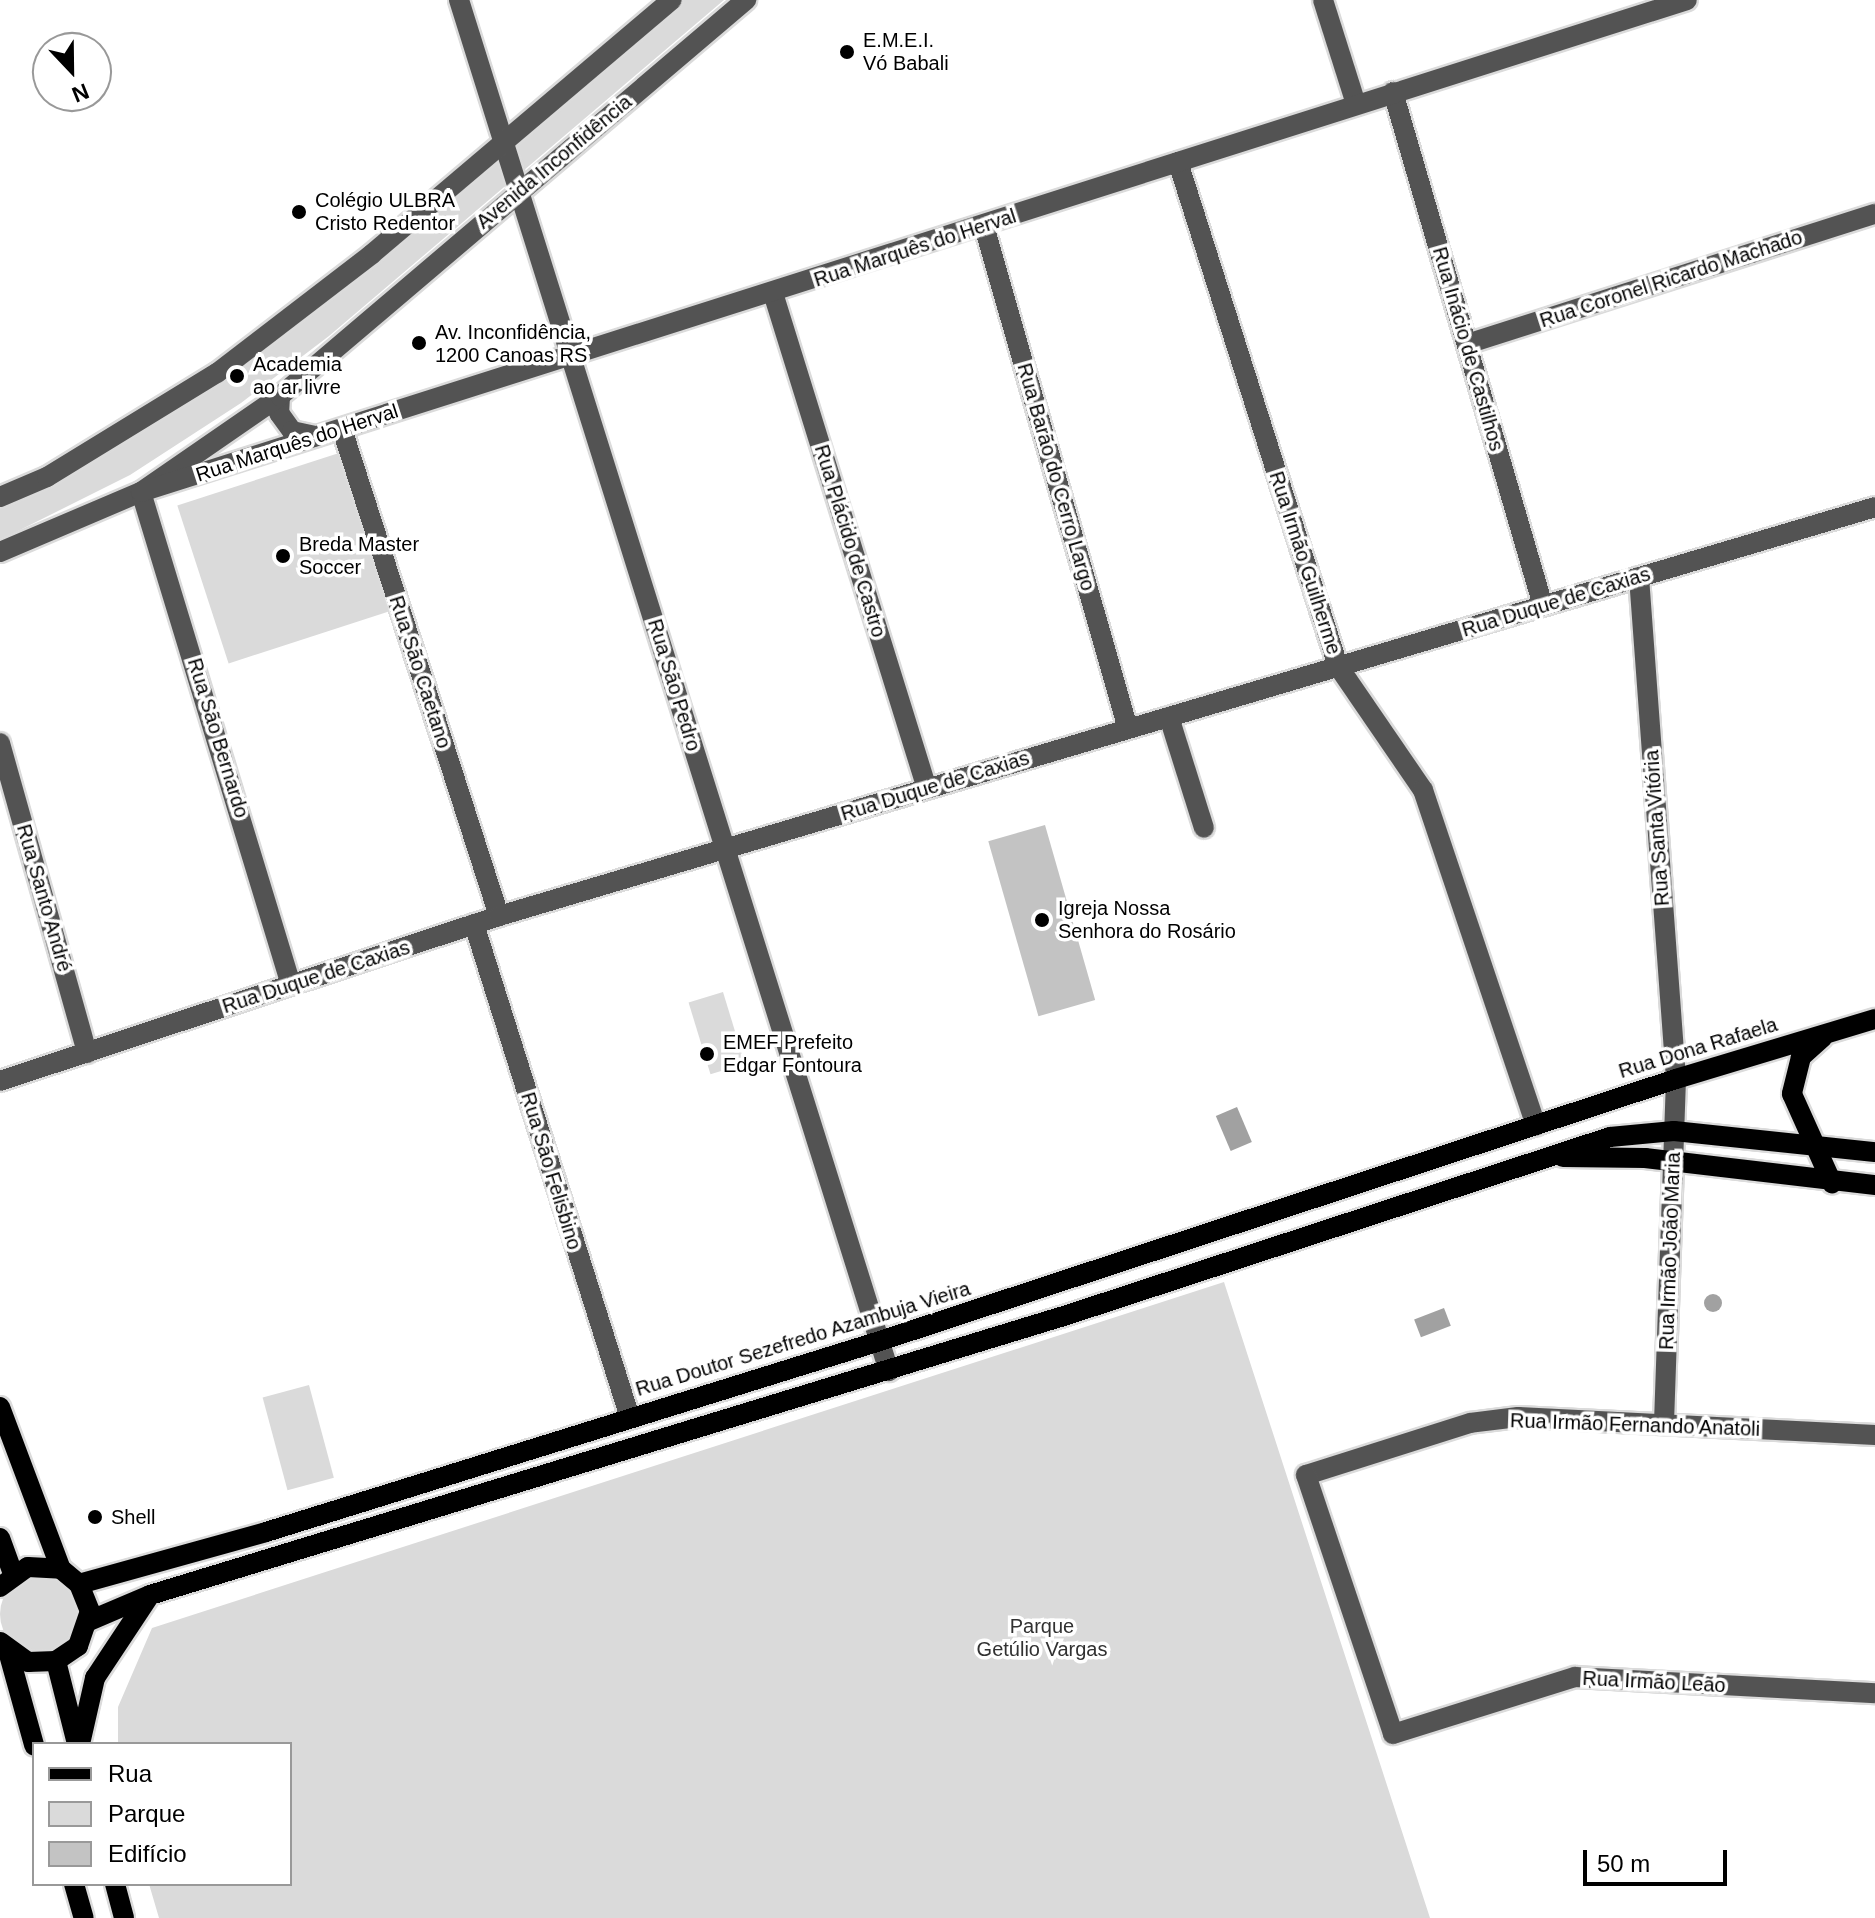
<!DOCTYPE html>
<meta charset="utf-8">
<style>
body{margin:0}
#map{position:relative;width:1875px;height:1918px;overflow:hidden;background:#fff;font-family:Helvetica,sans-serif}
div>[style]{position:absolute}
.green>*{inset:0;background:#dadada;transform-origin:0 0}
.round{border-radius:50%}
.water>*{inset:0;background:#a1a1a1;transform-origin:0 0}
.building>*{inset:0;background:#c3c3c3;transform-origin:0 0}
.roads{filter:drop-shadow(2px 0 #dbdbdb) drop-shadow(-2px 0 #dbdbdb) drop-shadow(0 2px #dbdbdb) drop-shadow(0 -2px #dbdbdb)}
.minor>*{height:20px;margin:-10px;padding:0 10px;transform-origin:10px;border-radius:10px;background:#535353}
.major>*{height:20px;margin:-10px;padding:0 10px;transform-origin:10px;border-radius:10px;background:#000}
.dots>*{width:22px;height:22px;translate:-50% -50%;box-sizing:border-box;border:4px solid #fff;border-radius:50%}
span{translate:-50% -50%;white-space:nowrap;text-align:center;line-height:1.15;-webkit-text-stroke:7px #fff;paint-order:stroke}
.poi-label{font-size:20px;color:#000}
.left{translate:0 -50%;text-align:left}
.street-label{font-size:20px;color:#000}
.park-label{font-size:20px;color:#313131}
.legend{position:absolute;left:32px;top:1742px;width:260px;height:144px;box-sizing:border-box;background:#fff;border:2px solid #999;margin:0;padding:10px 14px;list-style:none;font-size:24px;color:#000}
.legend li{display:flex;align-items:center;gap:16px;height:40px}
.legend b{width:40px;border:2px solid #999}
.north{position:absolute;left:32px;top:32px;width:80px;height:80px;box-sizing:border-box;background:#fff;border:2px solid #999;border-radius:50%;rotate:158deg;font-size:22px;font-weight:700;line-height:32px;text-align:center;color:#000}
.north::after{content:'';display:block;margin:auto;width:28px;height:36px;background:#000;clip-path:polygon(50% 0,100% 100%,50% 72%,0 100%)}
.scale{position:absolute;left:1583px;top:1850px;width:144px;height:36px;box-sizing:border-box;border:4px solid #000;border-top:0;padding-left:10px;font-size:24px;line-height:28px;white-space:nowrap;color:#000;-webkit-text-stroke:6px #fff;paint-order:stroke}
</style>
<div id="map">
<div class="green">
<div style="clip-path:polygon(682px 0,724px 0,329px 336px,241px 403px,130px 475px,0 540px,0 507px,33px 494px,114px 447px,614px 60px)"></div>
<div style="left:339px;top:453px;width:166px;height:170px;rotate:72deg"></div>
<div style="left:723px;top:992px;width:75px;height:36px;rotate:73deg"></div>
<div style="clip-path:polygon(1224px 1282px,1430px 1918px,159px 1918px,149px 1884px,290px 1884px,290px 1744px,118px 1744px,118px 1707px,152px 1628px)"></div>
<div style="left:309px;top:1385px;width:96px;height:48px;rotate:75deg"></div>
<div class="round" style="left:0;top:1574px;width:80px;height:80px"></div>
</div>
<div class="water">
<div style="left:1237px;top:1107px;width:38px;height:23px;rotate:67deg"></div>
<div class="round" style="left:1704px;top:1294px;width:18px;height:18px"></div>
<div style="left:1444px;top:1308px;width:19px;height:32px;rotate:69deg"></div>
</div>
<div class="building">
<div style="left:1045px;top:825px;width:182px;height:59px;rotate:74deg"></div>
</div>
<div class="roads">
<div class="minor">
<div style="left:459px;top:0;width:1437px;rotate:72.59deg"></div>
<div style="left:1323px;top:0;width:109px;rotate:72.4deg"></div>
<div style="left:1393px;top:92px;width:535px;rotate:73.73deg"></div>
<div style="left:1178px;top:162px;width:529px;rotate:72.39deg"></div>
<div style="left:1338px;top:666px;width:150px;rotate:55.6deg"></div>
<div style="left:1423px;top:790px;width:354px;rotate:71.4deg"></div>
<div style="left:984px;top:226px;width:523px;rotate:74.02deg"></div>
<div style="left:773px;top:293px;width:519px;rotate:72.75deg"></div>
<div style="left:1467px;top:344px;width:428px;rotate:-17.7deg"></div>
<div style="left:280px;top:396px;width:17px;rotate:93deg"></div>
<div style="left:279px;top:413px;width:22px;rotate:54deg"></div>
<div style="left:292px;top:431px;width:25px;rotate:12deg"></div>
<div style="left:342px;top:429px;width:512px;rotate:72.13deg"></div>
<div style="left:0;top:497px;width:51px;rotate:-23.1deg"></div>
<div style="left:47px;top:477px;width:199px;rotate:-31.5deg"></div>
<div style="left:217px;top:373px;width:195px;rotate:-37.5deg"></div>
<div style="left:372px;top:254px;width:393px;rotate:-40.3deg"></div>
<div style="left:0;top:552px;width:153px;rotate:-23.1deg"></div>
<div style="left:141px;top:492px;width:169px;rotate:-34.6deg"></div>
<div style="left:280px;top:396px;width:612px;rotate:-40.36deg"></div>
<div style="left:1639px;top:577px;width:503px;rotate:85.78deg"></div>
<div style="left:1676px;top:1079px;width:345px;rotate:92deg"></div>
<div style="left:1169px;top:717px;width:116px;rotate:72.5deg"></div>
<div style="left:0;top:743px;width:322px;rotate:74.3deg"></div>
<div style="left:474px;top:924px;width:518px;rotate:72.47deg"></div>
<div style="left:291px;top:985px;width:515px;rotate:-106.92deg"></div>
<div style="left:141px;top:492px;width:1622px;rotate:-17.65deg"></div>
<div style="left:0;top:1081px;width:526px;rotate:-18.3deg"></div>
<div style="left:499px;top:916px;width:1435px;rotate:-16.55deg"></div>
<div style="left:1875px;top:1435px;width:357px;rotate:-177.1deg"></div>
<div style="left:1518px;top:1417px;width:48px;rotate:172.9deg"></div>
<div style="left:1470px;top:1423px;width:172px;rotate:162.4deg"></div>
<div style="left:1306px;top:1475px;width:273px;rotate:71.4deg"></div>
<div style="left:1393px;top:1734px;width:191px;rotate:-17.4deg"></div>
<div style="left:1575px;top:1677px;width:300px;rotate:3.1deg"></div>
</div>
<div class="major">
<div style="left:1823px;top:1037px;width:30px;rotate:138deg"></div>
<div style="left:1801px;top:1057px;width:38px;rotate:104deg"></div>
<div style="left:1792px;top:1094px;width:98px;rotate:65.8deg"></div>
<div style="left:1563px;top:1157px;width:82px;rotate:0.7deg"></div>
<div style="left:1645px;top:1158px;width:232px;rotate:6.7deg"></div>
<div style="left:0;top:1407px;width:173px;rotate:69.4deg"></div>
<div style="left:0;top:1538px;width:37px;rotate:70deg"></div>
<div style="left:79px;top:1584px;width:194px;rotate:-15.5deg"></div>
<div style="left:266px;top:1532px;width:643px;rotate:-17.28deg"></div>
<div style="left:880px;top:1341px;width:838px;rotate:-18.22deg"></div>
<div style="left:1676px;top:1079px;width:208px;rotate:-16.8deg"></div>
<div style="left:0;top:1587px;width:34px;rotate:-36deg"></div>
<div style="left:28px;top:1567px;width:33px;rotate:3deg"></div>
<div style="left:61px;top:1569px;width:23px;rotate:40deg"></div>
<div style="left:79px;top:1584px;width:29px;rotate:68deg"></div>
<div style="left:90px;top:1611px;width:37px;rotate:109deg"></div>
<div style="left:78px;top:1646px;width:27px;rotate:146deg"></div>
<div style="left:56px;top:1661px;width:28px;rotate:178deg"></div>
<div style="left:28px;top:1662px;width:34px;rotate:-144deg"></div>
<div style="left:89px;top:1621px;width:66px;rotate:-23.1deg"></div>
<div style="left:150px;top:1595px;width:959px;rotate:-16.98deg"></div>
<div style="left:1067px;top:1315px;width:571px;rotate:-18.15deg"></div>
<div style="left:1610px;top:1137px;width:64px;rotate:-5.4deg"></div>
<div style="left:1674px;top:1131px;width:202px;rotate:6deg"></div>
<div style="left:8px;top:1651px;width:98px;rotate:74.5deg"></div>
<div style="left:56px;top:1661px;width:86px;rotate:75.8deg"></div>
<div style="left:80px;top:1744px;width:68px;rotate:-77.2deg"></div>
<div style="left:95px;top:1678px;width:96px;rotate:-56.5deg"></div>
<div style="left:74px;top:1884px;width:35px;rotate:74deg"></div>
<div style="left:115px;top:1884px;width:35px;rotate:75deg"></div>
</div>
</div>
<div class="dots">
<div style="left:847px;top:52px;background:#000"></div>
<div style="left:299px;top:212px;background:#000"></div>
<div style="left:419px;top:343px;background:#000"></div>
<div style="left:237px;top:376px;background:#000"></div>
<div style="left:283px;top:556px;background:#000"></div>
<div style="left:1042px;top:920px;background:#000"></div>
<div style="left:707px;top:1054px;background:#000"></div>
<div style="left:95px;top:1517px;background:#000"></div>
</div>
<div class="poi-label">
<span class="left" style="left:863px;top:52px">E.M.E.I.<br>Vó Babali</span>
<span class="left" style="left:315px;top:212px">Colégio ULBRA<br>Cristo Redentor</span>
<span class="left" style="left:435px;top:344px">Av. Inconfidência,<br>1200 Canoas RS</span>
<span class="left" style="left:253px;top:376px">Academia<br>ao ar livre</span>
<span class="left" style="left:299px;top:556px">Breda Master<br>Soccer</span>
<span class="left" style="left:1058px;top:920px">Igreja Nossa<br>Senhora do Rosário</span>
<span class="left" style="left:723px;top:1054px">EMEF Prefeito<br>Edgar Fontoura</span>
<span class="left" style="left:111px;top:1517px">Shell</span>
</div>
<div class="street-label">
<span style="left:554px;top:162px;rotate:-40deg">Avenida Inconfidência</span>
<span style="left:915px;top:248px;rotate:-18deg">Rua Marquês do Herval</span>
<span style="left:1671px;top:279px;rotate:-18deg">Rua Coronel Ricardo Machado</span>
<span style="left:1468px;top:349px;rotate:74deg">Rua Inácio de Castilhos</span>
<span style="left:297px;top:443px;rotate:-18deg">Rua Marquês do Herval</span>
<span style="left:1056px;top:477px;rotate:74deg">Rua Barão do Cerro Largo</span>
<span style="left:850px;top:541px;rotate:73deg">Rua Plácido de Castro</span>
<span style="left:1305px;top:563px;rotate:72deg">Rua Irmão Guilherme</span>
<span style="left:1556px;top:602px;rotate:-17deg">Rua Duque de Caxias</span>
<span style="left:420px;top:672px;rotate:72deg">Rua São Caetano</span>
<span style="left:674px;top:685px;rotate:73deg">Rua São Pedro</span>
<span style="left:218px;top:738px;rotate:73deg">Rua São Bernardo</span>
<span style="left:935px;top:786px;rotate:-17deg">Rua Duque de Caxias</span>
<span style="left:1657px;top:828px;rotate:-94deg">Rua Santa Vitória</span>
<span style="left:44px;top:898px;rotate:74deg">Rua Santo André</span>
<span style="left:316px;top:977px;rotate:-18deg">Rua Duque de Caxias</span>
<span style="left:1698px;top:1048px;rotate:-17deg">Rua Dona Rafaela</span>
<span style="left:551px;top:1171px;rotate:73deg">Rua São Felisbino</span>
<span style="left:1670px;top:1251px;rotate:-88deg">Rua Irmão João Maria</span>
<span style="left:803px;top:1339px;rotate:-17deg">Rua Doutor Sezefredo Azambuja Vieira</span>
<span style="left:1635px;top:1425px;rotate:2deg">Rua Irmão Fernando Anatoli</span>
<span style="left:1654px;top:1682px;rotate:3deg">Rua Irmão Leão</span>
</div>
<div class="park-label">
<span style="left:1042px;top:1638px">Parque<br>Getúlio Vargas</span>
</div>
<ul class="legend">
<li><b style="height:10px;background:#000"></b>Rua</li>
<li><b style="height:22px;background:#dadada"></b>Parque</li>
<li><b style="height:22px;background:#c3c3c3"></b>Edifício</li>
</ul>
<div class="north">N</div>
<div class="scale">50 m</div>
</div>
